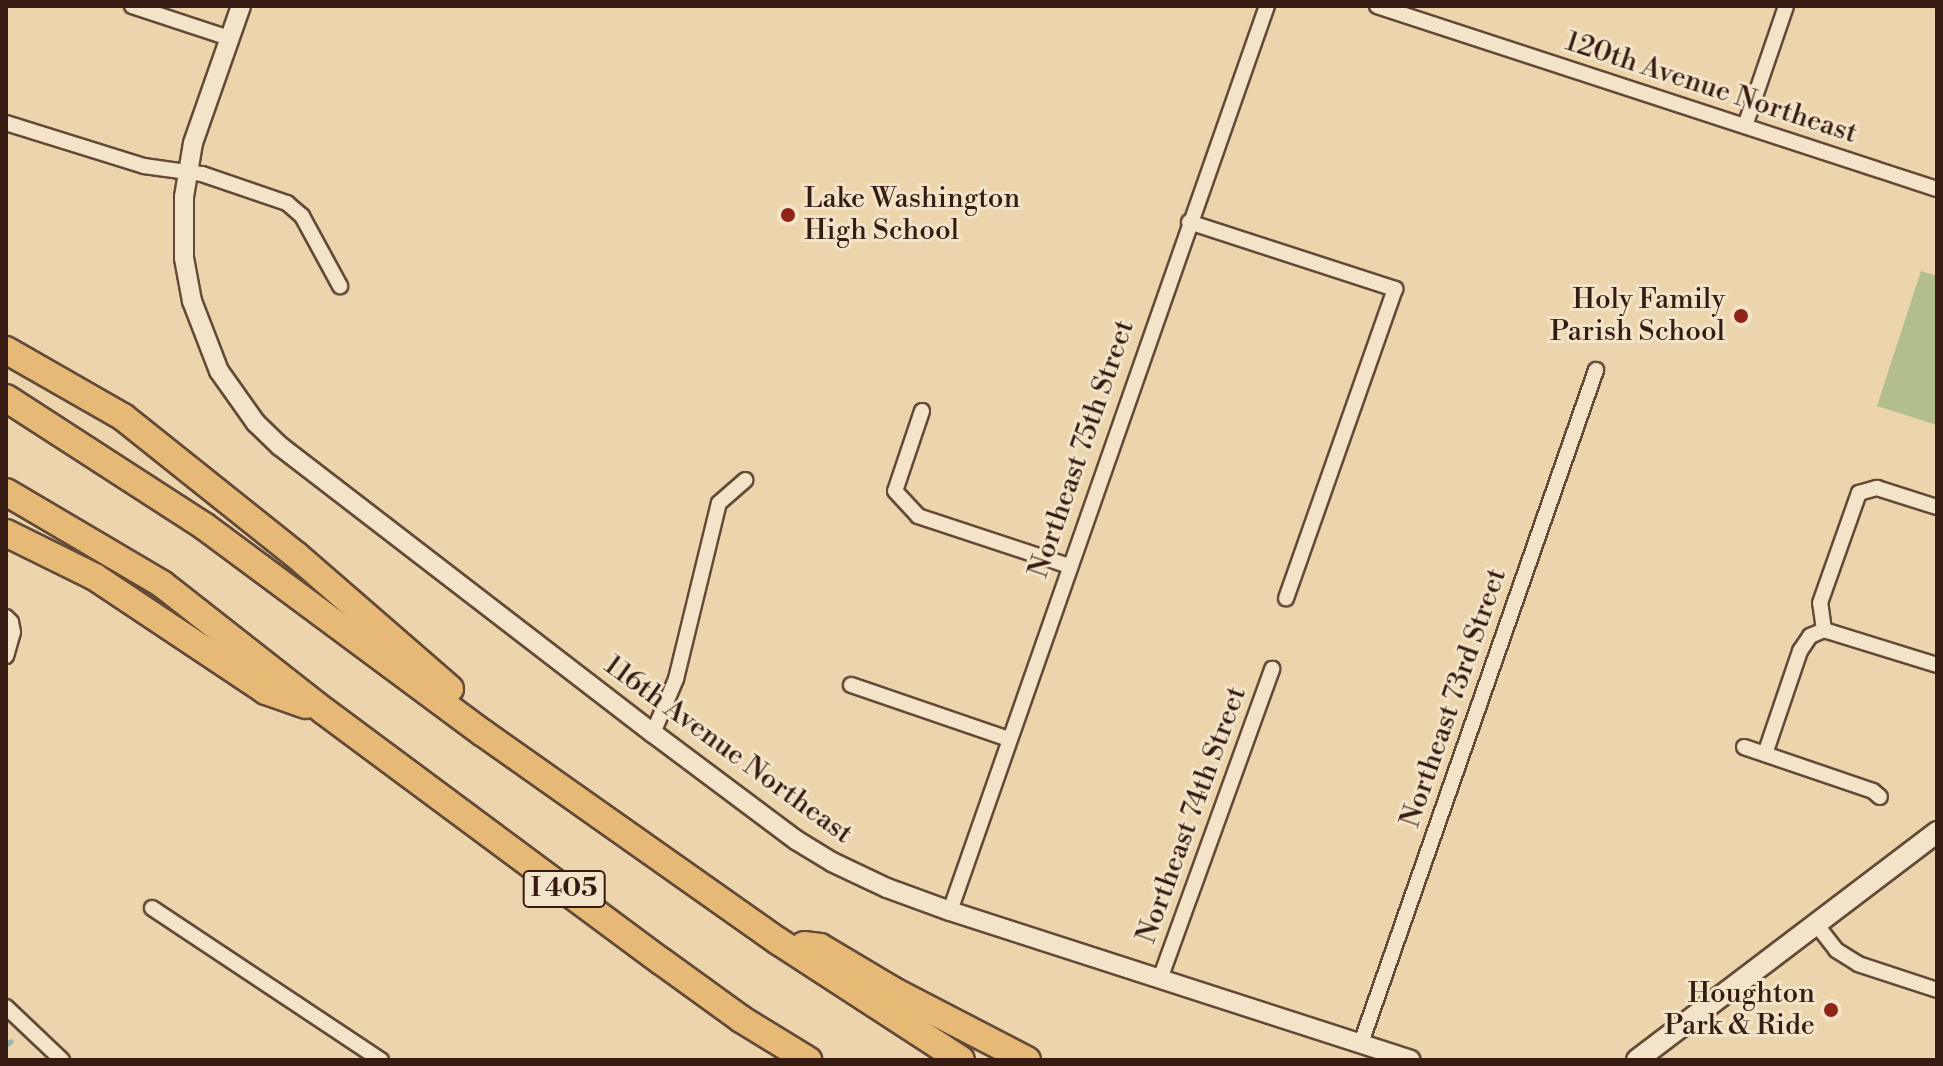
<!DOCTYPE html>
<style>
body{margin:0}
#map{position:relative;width:1943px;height:1066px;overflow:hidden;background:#ecd5ac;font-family:"Libre Bodoni",serif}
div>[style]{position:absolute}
.green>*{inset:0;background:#b2be8e}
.stream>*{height:5px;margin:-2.5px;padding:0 2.5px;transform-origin:2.5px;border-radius:2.5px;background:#99b9a9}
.roads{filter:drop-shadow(2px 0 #634a38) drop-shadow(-2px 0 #634a38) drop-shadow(0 2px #634a38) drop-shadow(0 -2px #634a38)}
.minor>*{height:14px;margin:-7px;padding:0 7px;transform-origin:7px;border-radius:7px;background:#f3e4c9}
.tertiary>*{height:18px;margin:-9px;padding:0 9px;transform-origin:9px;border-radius:9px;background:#f3e4c9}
.secondary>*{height:20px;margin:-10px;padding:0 10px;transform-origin:10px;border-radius:10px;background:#f3e4c9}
.motorway>*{height:26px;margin:-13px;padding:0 13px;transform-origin:13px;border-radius:13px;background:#e6ba76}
.dots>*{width:22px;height:22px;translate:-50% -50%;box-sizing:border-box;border:4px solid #f3e4c9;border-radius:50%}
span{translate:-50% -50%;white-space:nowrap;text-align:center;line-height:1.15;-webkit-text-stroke:6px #f3e4c9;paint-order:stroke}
.shield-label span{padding:2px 6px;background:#f3e4c9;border:2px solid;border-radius:6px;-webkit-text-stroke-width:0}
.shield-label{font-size:26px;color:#351b11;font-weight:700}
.street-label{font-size:28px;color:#351b11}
.poi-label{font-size:28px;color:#351b11}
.left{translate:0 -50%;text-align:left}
.right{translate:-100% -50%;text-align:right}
.frame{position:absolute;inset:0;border:8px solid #351b11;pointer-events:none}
</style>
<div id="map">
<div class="green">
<div style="clip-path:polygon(1921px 271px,1937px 276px,1937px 425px,1877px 406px)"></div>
</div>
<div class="stream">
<div style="left:6px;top:1045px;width:6px;rotate:-39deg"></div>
</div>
<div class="roads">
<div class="minor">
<div style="left:132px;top:6px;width:102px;rotate:18.3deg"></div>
<div style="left:1377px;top:6px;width:589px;rotate:18.1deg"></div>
<div style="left:6px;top:123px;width:145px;rotate:17.3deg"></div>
<div style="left:144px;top:166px;width:59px;rotate:7.9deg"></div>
<div style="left:202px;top:174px;width:90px;rotate:18.8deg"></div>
<div style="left:287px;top:203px;width:20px;rotate:41deg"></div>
<div style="left:302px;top:216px;width:80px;rotate:61.5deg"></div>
<div style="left:1745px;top:126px;width:127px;rotate:-71.1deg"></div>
<div style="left:1189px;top:222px;width:217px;rotate:18deg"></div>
<div style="left:1395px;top:289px;width:328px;rotate:109.4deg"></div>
<div style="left:922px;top:411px;width:84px;rotate:108.6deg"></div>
<div style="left:895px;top:491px;width:34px;rotate:47deg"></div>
<div style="left:918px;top:516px;width:159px;rotate:18.3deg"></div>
<div style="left:6px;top:617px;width:7px;rotate:45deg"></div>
<div style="left:11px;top:622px;width:10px;rotate:79deg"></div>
<div style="left:13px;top:632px;width:25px;rotate:106deg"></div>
<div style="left:1824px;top:630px;width:27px;rotate:-98deg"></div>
<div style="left:1820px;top:603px;width:117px;rotate:-70.5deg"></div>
<div style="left:1859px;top:493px;width:19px;rotate:-16deg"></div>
<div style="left:1877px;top:488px;width:63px;rotate:17.6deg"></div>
<div style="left:1824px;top:630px;width:118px;rotate:17.2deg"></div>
<div style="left:851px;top:685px;width:167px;rotate:18.9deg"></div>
<div style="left:653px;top:733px;width:59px;rotate:-66.9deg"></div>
<div style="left:676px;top:679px;width:181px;rotate:-76.3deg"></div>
<div style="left:719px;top:503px;width:35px;rotate:-41deg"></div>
<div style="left:1744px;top:747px;width:136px;rotate:18.8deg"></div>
<div style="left:1873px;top:791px;width:9px;rotate:41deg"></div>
<div style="left:1765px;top:754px;width:109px;rotate:-71.2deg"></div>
<div style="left:1800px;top:651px;width:18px;rotate:-56deg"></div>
<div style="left:1810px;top:636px;width:15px;rotate:-23deg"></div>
<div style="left:152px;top:908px;width:275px;rotate:33.6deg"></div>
<div style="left:950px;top:911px;width:959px;rotate:-70.7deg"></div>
<div style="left:1816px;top:924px;width:33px;rotate:52deg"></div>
<div style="left:1836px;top:950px;width:26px;rotate:32deg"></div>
<div style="left:1858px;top:964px;width:83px;rotate:18.2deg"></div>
<div style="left:1160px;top:979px;width:330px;rotate:-70.1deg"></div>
<div style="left:6px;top:1007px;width:77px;rotate:43.4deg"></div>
<div style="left:1361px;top:1043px;width:713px;rotate:-70.75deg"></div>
</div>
<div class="tertiary">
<div style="left:241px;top:6px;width:145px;rotate:109.3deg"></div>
<div style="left:193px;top:143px;width:55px;rotate:99.5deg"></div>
<div style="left:184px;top:197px;width:61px;rotate:90deg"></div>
<div style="left:184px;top:258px;width:44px;rotate:79.5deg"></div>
<div style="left:192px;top:301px;width:75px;rotate:68.9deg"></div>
<div style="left:219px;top:371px;width:64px;rotate:54.6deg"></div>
<div style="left:256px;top:423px;width:33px;rotate:44deg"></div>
<div style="left:280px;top:446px;width:471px;rotate:37.6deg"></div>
<div style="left:653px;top:733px;width:179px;rotate:36.8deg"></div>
<div style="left:796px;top:840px;width:42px;rotate:31.4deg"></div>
<div style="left:832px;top:862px;width:61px;rotate:25.3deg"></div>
<div style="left:887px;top:888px;width:67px;rotate:20.1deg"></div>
<div style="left:950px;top:911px;width:484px;rotate:17.9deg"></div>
</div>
<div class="secondary">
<div style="left:1637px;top:1060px;width:377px;rotate:-37.2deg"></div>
</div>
<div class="motorway">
<div style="left:6px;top:350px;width:135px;rotate:29.8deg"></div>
<div style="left:123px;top:417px;width:221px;rotate:38.6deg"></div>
<div style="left:296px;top:555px;width:204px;rotate:41deg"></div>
<div style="left:6px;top:398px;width:236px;rotate:32.9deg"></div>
<div style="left:204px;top:526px;width:347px;rotate:36.6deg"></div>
<div style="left:483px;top:733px;width:361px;rotate:35.2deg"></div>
<div style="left:778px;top:941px;width:218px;rotate:33deg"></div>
<div style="left:6px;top:492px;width:181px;rotate:30.5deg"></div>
<div style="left:162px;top:584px;width:206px;rotate:38.1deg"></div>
<div style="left:324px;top:711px;width:420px;rotate:36.6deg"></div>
<div style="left:661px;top:961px;width:99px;rotate:35.9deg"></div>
<div style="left:741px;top:1019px;width:79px;rotate:31.5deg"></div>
<div style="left:6px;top:533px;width:99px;rotate:26.3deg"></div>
<div style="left:95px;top:577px;width:206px;rotate:33.7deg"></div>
<div style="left:266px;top:691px;width:42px;rotate:19.3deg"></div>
<div style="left:804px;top:945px;width:16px;rotate:7deg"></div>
<div style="left:820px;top:947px;width:84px;rotate:30.8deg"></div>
<div style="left:892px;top:990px;width:152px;rotate:27.4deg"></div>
</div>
</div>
<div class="dots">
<div style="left:788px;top:215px;background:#8f2418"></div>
<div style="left:1741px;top:316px;background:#8f2418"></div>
<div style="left:1831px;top:1010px;background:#8f2418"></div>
</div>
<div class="shield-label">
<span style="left:564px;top:889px">I 405</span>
</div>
<div class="street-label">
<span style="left:1711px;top:88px;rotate:18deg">120th Avenue Northeast</span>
<span style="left:1082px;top:449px;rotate:-71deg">Northeast 75th Street</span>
<span style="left:1454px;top:698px;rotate:-71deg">Northeast 73rd Street</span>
<span style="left:728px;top:750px;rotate:36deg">116th Avenue Northeast</span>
<span style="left:1192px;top:815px;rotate:-70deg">Northeast 74th Street</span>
</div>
<div class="poi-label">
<span class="left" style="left:804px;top:215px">Lake Washington<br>High School</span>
<span class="right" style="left:1725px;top:316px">Holy Family<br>Parish School</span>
<span class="right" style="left:1815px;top:1010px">Houghton<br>Park &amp; Ride</span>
</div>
<div class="frame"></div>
</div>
